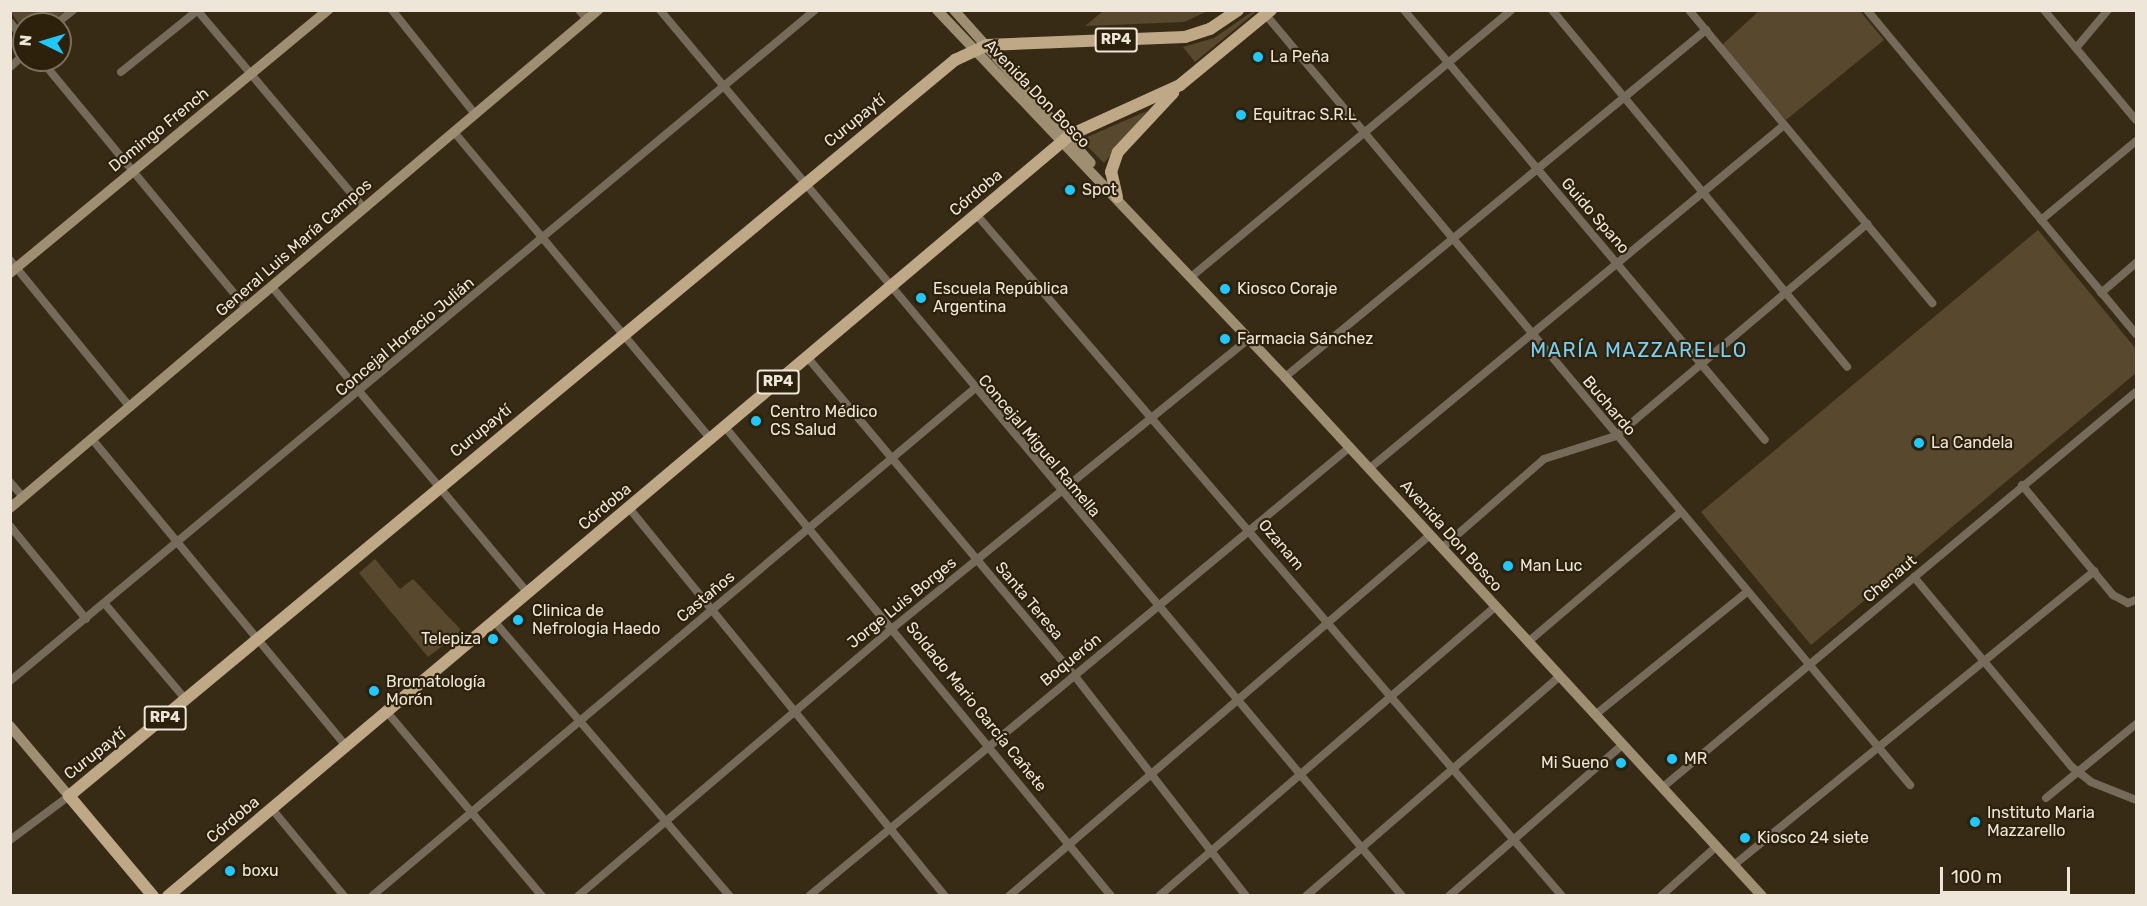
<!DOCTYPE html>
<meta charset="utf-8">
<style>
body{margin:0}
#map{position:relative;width:2147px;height:906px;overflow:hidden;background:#382b15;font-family:Rubik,sans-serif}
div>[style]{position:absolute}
.green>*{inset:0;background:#58482d}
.street>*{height:8px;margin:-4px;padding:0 4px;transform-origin:4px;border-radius:4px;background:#766b5a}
.secondary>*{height:10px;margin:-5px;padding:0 5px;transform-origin:5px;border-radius:5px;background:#9e8e72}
.primary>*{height:12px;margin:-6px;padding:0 6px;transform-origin:6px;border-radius:6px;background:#bea885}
.dots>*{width:16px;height:16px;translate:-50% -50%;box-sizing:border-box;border:3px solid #2d210c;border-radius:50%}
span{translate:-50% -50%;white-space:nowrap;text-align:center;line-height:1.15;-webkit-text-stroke:4.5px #2d210c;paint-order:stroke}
.shield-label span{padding:2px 4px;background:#2d210c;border:2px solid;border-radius:4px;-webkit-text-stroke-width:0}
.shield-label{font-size:15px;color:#eee6d9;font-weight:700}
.poi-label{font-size:16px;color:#eee6d9}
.left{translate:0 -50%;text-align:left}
.right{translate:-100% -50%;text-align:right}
.street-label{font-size:16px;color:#eee6d9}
.quarter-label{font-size:20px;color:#76d0f4;letter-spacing:1.5px}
.frame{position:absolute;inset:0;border:12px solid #eee6d9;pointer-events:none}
.north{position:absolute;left:12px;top:12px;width:60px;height:60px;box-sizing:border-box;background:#2d210c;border:2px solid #7a705e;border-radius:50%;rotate:275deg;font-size:16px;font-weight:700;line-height:24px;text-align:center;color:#eee6d9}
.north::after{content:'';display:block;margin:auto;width:21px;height:27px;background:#1fc9fd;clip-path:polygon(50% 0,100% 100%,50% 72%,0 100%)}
.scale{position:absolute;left:1940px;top:867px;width:130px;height:27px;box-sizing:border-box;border:3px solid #eee6d9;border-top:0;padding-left:8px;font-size:18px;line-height:21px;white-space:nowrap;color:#eee6d9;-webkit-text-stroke:4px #2d210c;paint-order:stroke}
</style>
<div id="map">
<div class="green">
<div style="clip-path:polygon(1760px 10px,1860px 11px,1884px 40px,1786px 120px,1722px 45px)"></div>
<div style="clip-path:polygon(10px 11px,11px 10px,65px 11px,48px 24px,24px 24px,24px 31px)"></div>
<div style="clip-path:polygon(1103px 11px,1103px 10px,1208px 11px,1184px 22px,1085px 26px)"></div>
<div style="clip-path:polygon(1253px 11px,1257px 11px,1195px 62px,1183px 47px,1214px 38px)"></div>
<div style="clip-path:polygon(1147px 111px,1104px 163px,1083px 142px,1085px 138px)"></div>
<div style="clip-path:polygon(2038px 230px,2136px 349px,2136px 373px,1811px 645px,1701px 512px)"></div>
<div style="clip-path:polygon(375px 559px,400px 589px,413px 579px,462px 631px,428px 657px,359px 573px)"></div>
</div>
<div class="street">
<div style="left:197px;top:10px;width:258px;rotate:49.9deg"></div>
<div style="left:392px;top:10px;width:133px;rotate:51.4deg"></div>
<div style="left:579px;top:10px;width:12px;rotate:48deg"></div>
<div style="left:660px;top:10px;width:1156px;rotate:50.05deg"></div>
<div style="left:1404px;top:10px;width:561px;rotate:49.99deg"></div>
<div style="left:1552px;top:10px;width:463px;rotate:50.4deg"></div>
<div style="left:1689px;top:10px;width:381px;rotate:50.3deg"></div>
<div style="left:1867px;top:10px;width:421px;rotate:50.3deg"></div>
<div style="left:2044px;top:10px;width:143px;rotate:50.1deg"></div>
<div style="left:1266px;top:15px;width:1004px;rotate:50.09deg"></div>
<div style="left:10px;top:22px;width:22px;rotate:51deg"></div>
<div style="left:56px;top:24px;width:22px;rotate:-39deg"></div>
<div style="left:2076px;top:48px;width:50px;rotate:-49.9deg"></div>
<div style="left:41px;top:60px;width:323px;rotate:50.4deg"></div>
<div style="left:10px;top:67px;width:18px;rotate:-41deg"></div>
<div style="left:121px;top:72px;width:97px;rotate:-38.8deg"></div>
<div style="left:454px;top:132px;width:400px;rotate:50.1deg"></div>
<div style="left:976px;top:214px;width:899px;rotate:49.33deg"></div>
<div style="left:2041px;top:220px;width:124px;rotate:-39.7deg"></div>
<div style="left:10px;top:260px;width:190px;rotate:50.8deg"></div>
<div style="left:1191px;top:277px;width:417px;rotate:-39.8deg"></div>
<div style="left:272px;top:287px;width:399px;rotate:50.1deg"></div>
<div style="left:2101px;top:293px;width:46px;rotate:-40.6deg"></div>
<div style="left:807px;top:357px;width:415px;rotate:50deg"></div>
<div style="left:1074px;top:675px;width:280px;rotate:52.1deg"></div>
<div style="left:1285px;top:377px;width:546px;rotate:-39.5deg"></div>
<div style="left:725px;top:427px;width:607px;rotate:50.54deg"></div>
<div style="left:92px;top:439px;width:398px;rotate:50.4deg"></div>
<div style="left:1370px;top:468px;width:536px;rotate:-39.63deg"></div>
<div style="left:10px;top:482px;width:20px;rotate:49deg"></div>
<div style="left:2022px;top:485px;width:143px;rotate:50.4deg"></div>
<div style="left:2113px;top:595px;width:17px;rotate:28deg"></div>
<div style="left:2128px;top:603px;width:9px;rotate:-21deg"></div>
<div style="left:629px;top:508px;width:500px;rotate:50.84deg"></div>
<div style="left:10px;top:526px;width:120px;rotate:50.7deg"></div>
<div style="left:1442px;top:548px;width:135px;rotate:-41.1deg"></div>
<div style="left:1544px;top:459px;width:76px;rotate:-17.7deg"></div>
<div style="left:1616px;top:436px;width:329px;rotate:-40.2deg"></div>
<div style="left:1914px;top:577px;width:247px;rotate:50.3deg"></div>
<div style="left:2072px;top:767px;width:24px;rotate:38deg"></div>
<div style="left:2091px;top:782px;width:48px;rotate:21.8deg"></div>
<div style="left:105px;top:604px;width:126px;rotate:49.8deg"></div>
<div style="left:494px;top:621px;width:362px;rotate:49.4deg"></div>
<div style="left:1528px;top:642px;width:201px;rotate:-40.4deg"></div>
<div style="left:10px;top:681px;width:1048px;rotate:-39.81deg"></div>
<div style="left:387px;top:712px;width:241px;rotate:49.9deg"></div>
<div style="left:1595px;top:715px;width:196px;rotate:-39deg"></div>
<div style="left:1663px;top:787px;width:616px;rotate:-39.87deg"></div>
<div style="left:2046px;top:798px;width:117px;rotate:-39.4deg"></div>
<div style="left:272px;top:809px;width:113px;rotate:50.4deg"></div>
<div style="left:10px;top:840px;width:74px;rotate:-36.7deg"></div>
<div style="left:1734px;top:865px;width:465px;rotate:-39.2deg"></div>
<div style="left:372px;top:896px;width:787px;rotate:-40.1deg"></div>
<div style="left:578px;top:896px;width:415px;rotate:-40.4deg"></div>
<div style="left:894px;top:627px;width:457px;rotate:-39.1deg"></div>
<div style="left:809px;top:896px;width:703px;rotate:-39.69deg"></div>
<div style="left:1009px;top:896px;width:555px;rotate:-40.61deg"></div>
<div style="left:1159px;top:896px;width:443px;rotate:-40.7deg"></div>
<div style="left:1306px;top:896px;width:336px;rotate:-40.9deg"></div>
<div style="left:1449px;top:896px;width:231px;rotate:-41.1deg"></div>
<div style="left:1661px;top:896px;width:75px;rotate:-41.8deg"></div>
</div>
<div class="secondary">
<div style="left:937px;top:10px;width:506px;rotate:46.52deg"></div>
<div style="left:1285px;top:377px;width:705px;rotate:47.41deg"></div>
<div style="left:954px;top:10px;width:205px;rotate:48.2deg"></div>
<div style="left:10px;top:273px;width:413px;rotate:-39.6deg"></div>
<div style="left:10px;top:508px;width:771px;rotate:-40.26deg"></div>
<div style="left:10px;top:726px;width:92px;rotate:49.9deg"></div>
</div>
<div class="primary">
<div style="left:1117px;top:197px;width:26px;rotate:-103deg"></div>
<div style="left:1111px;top:172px;width:21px;rotate:-71deg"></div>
<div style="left:1118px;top:152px;width:81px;rotate:-47deg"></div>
<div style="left:153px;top:896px;width:131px;rotate:-130deg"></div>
<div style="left:69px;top:796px;width:1152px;rotate:-39.72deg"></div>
<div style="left:955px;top:60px;width:35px;rotate:-25deg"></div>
<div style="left:987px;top:45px;width:198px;rotate:-2.3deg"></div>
<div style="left:1185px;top:37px;width:26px;rotate:-18deg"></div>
<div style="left:1210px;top:29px;width:34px;rotate:-34deg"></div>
<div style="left:168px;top:896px;width:1180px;rotate:-40.15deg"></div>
<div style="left:1070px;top:135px;width:121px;rotate:-24.4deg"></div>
<div style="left:1180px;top:85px;width:118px;rotate:-39.5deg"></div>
</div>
<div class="dots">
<div style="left:1258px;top:57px;background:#1fc9fd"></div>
<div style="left:1241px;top:115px;background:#1fc9fd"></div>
<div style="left:1070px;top:190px;background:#1fc9fd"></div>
<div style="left:1225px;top:289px;background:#1fc9fd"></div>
<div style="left:921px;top:298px;background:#1fc9fd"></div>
<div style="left:1225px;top:339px;background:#1fc9fd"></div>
<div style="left:756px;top:421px;background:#1fc9fd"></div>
<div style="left:1919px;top:443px;background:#1fc9fd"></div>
<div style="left:1508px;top:566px;background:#1fc9fd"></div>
<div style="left:518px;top:620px;background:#1fc9fd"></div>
<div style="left:493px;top:639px;background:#1fc9fd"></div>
<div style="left:374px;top:691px;background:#1fc9fd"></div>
<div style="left:1672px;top:759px;background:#1fc9fd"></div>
<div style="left:1621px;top:763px;background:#1fc9fd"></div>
<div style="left:1975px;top:822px;background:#1fc9fd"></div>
<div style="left:1745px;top:838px;background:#1fc9fd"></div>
<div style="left:230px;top:871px;background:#1fc9fd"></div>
</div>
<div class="shield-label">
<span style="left:1116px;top:40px">RP4</span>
<span style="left:778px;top:382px">RP4</span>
<span style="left:165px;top:718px">RP4</span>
</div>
<div class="poi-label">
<span class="left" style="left:1270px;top:57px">La Peña</span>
<span class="left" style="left:1253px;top:115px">Equitrac S.R.L</span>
<span class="left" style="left:1082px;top:190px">Spot</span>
<span class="left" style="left:933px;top:298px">Escuela República<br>Argentina</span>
<span class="left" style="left:1237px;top:289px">Kiosco Coraje</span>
<span class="left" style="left:1237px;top:339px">Farmacia Sánchez</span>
<span class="left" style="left:770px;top:421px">Centro Médico<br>CS Salud</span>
<span class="left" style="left:1931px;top:443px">La Candela</span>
<span class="left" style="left:1520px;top:566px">Man Luc</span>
<span class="left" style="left:532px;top:620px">Clinica de<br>Nefrologia Haedo</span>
<span class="right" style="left:481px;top:639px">Telepiza</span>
<span class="left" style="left:386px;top:691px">Bromatología<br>Morón</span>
<span class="left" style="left:1684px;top:759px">MR</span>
<span class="right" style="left:1609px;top:763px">Mi Sueno</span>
<span class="left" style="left:1987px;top:822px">Instituto Maria<br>Mazzarello</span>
<span class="left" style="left:1757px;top:838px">Kiosco 24 siete</span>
<span class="left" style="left:242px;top:871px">boxu</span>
</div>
<div class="street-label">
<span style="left:1037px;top:94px;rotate:46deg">Avenida Don Bosco</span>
<span style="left:855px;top:121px;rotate:-39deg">Curupaytí</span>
<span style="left:159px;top:130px;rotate:-39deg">Domingo French</span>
<span style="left:976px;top:193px;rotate:-40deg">Córdoba</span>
<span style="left:1595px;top:216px;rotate:49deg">Guido Spano</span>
<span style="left:294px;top:248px;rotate:-41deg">General Luis María Campos</span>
<span style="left:405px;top:337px;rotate:-40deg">Concejal Horacio Julián</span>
<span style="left:1609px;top:406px;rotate:50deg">Buchardo</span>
<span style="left:481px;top:431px;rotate:-39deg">Curupaytí</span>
<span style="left:1039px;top:446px;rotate:50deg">Concejal Miguel Ramella</span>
<span style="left:605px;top:507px;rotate:-40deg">Córdoba</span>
<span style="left:1451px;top:536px;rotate:48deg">Avenida Don Bosco</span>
<span style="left:1281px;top:545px;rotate:50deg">Ozanam</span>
<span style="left:1890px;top:579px;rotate:-40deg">Chenaut</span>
<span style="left:706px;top:597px;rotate:-40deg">Castaños</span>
<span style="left:1029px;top:601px;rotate:50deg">Santa Teresa</span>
<span style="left:902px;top:603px;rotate:-39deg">Jorge Luis Borges</span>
<span style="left:1071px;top:660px;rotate:-39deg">Boquerón</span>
<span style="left:976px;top:707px;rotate:51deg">Soldado Mario García Cañete</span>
<span style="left:95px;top:754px;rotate:-38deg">Curupaytí</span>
<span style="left:233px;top:820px;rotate:-40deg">Córdoba</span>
</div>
<div class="quarter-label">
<span style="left:1639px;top:350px">MARÍA MAZZARELLO</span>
</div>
<div class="frame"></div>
<div class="north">N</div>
<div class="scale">100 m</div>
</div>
